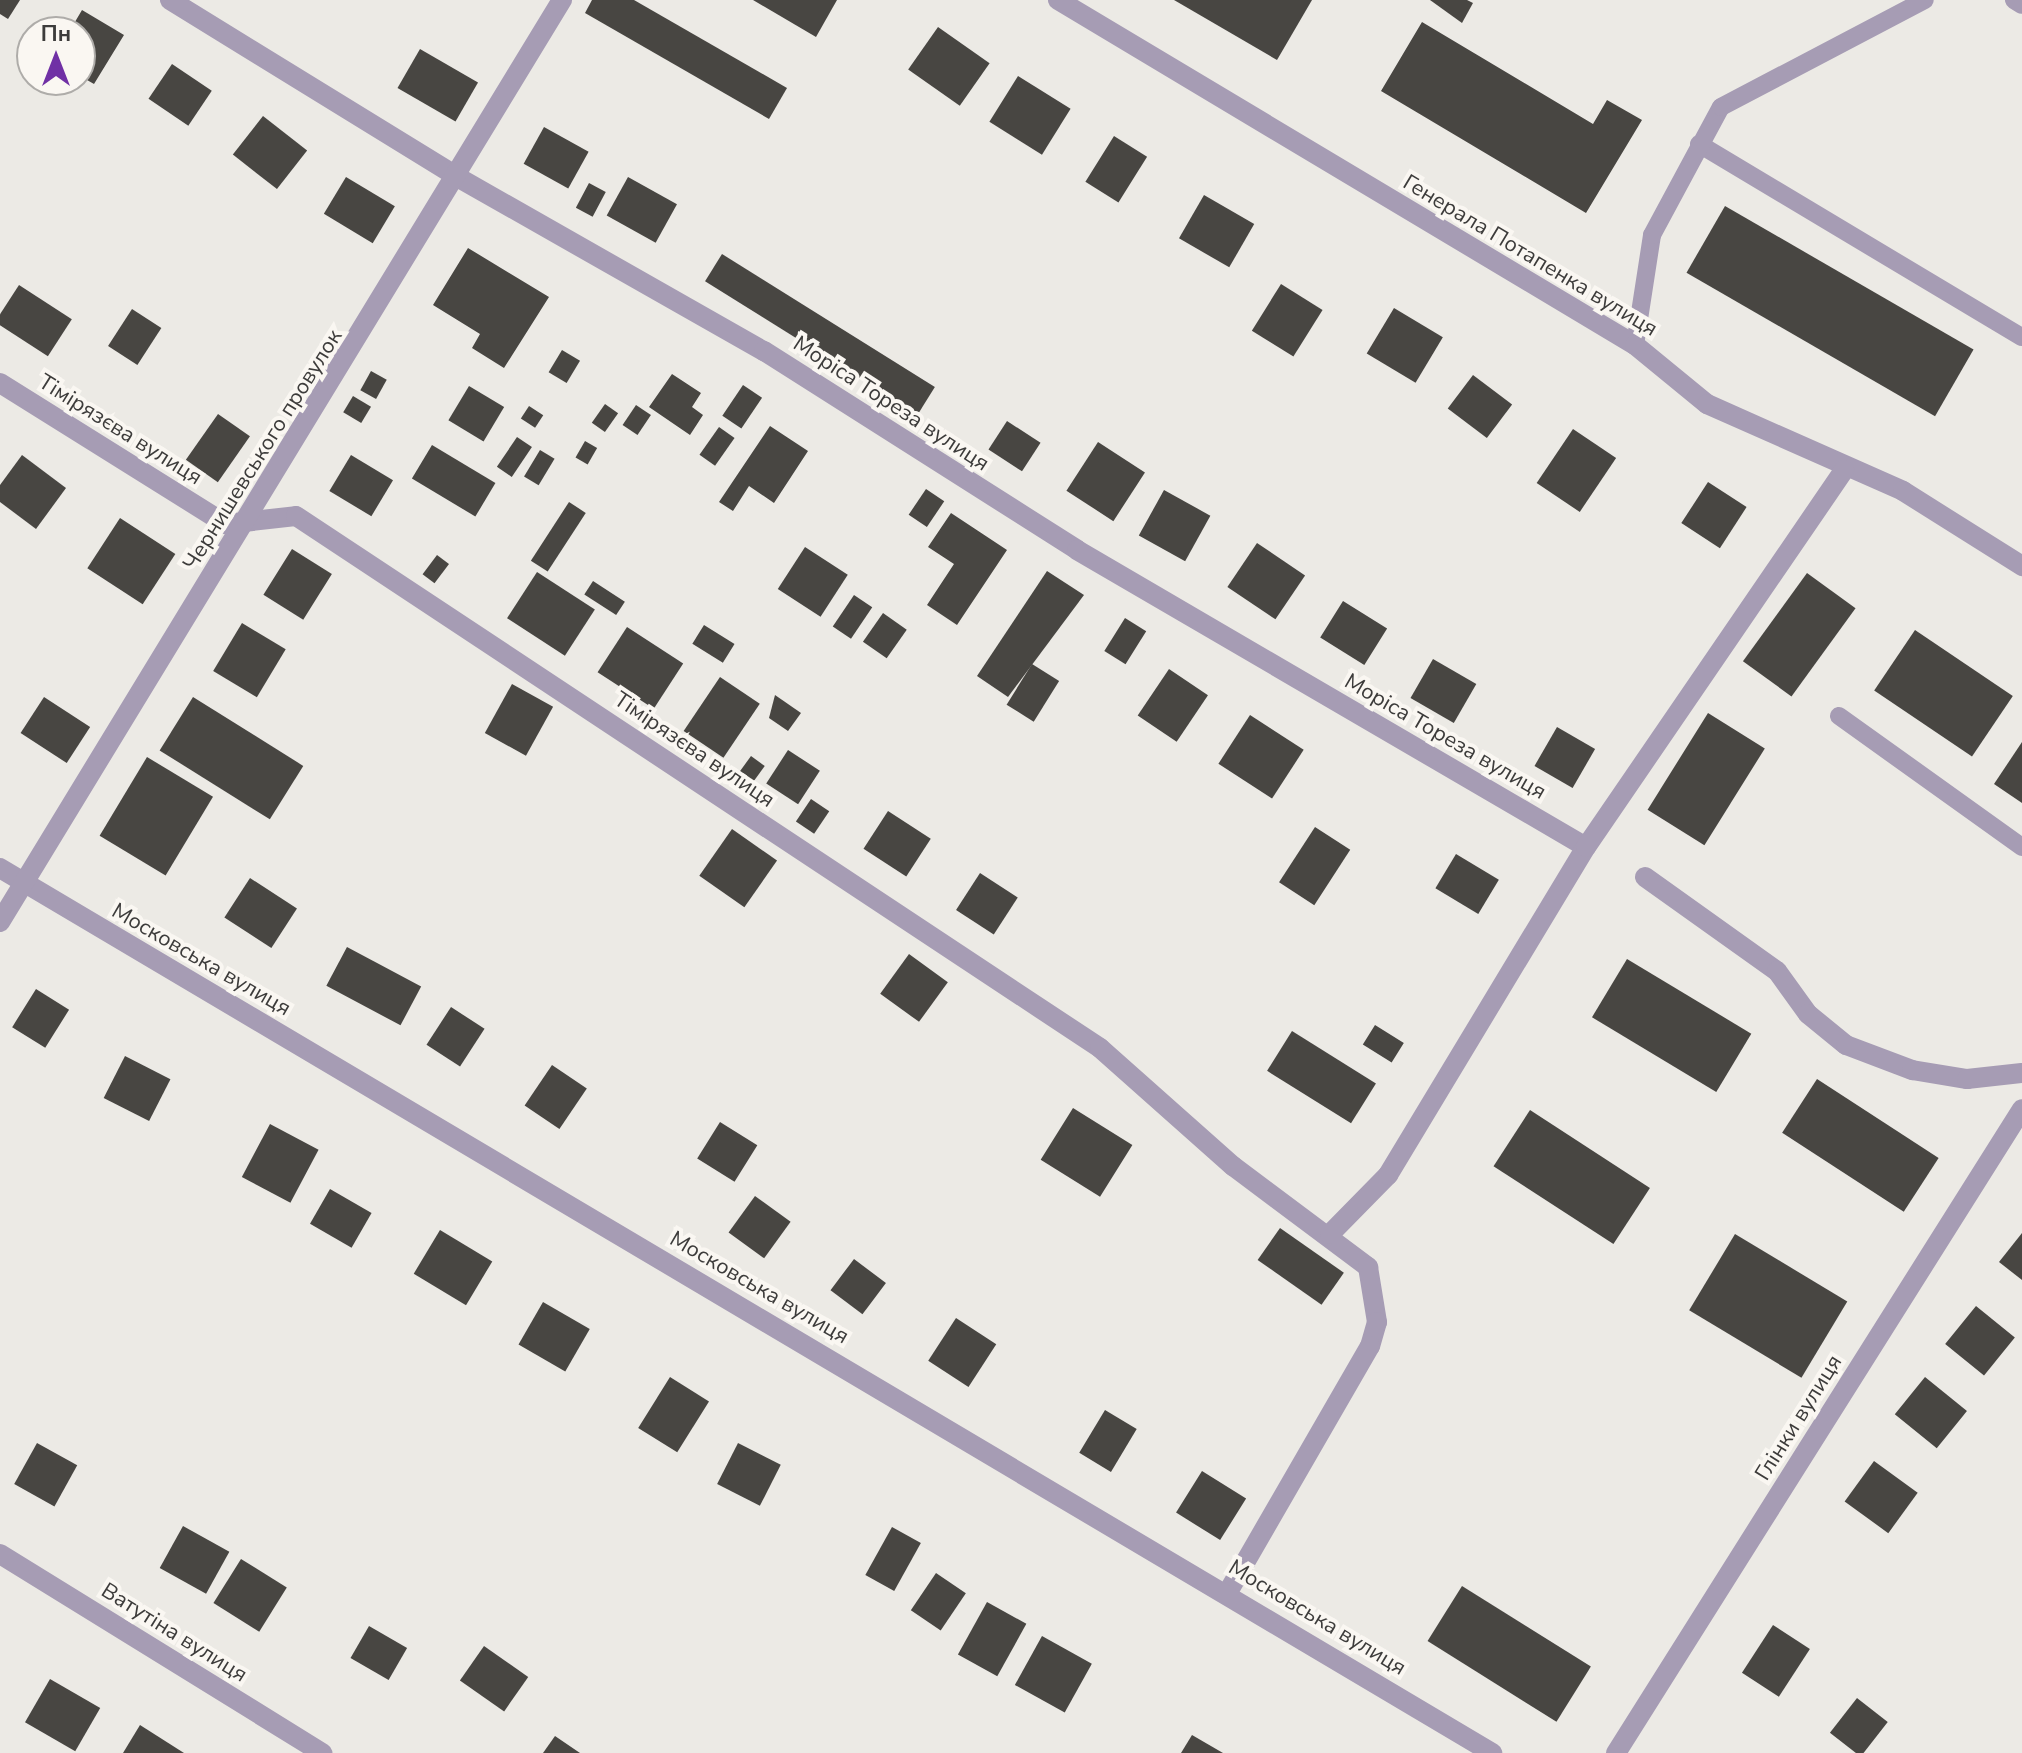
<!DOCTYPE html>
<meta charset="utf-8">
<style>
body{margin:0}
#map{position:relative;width:2022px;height:1753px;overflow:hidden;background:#eceae5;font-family:"Nunito Sans",sans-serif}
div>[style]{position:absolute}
.building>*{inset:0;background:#484642;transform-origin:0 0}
.service>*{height:18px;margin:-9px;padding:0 9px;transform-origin:9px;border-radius:9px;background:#a69cb4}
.minor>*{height:20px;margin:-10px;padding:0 10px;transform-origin:10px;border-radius:10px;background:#a69cb4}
span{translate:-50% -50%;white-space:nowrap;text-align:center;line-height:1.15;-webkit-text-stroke:8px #faf7f2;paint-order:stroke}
.street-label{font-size:22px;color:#3d3c3b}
.north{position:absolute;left:16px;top:16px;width:80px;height:80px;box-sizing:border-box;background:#faf7f2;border:2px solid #aeaca9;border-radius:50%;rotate:0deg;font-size:22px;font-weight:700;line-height:32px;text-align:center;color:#3d3c3b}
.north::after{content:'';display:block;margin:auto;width:28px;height:36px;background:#7030a5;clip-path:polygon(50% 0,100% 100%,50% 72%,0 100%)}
</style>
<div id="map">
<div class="building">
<div style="clip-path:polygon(0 0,20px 0,8px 19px,0 14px)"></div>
<div style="clip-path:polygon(592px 0,634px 0,787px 88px,769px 119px,585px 13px)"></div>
<div style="clip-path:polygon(753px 0,837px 0,816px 37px)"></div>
<div style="clip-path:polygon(1174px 0,1312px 0,1277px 60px)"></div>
<div style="clip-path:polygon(1430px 0,1467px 0,1473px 3px,1462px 23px)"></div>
<div style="clip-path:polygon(82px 10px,124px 35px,94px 84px,80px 76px,80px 32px,69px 32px)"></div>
<div style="clip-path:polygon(1422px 22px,1593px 124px,1607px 100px,1642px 120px,1586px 213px,1381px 91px)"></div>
<div style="left:938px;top:27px;width:63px;height:52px;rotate:35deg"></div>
<div style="left:420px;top:49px;width:67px;height:45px;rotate:30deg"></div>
<div style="left:172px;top:64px;width:48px;height:42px;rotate:34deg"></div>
<div style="left:1018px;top:76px;width:62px;height:54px;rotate:32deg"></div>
<div style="left:263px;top:116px;width:56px;height:49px;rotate:38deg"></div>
<div style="left:544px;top:127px;width:51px;height:42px;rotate:29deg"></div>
<div style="left:1114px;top:136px;width:39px;height:54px;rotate:32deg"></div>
<div style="left:346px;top:177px;width:57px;height:43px;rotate:31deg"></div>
<div style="left:628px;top:177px;width:56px;height:44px;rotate:29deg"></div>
<div style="left:589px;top:183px;width:19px;height:28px;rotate:28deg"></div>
<div style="left:1204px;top:195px;width:58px;height:50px;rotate:30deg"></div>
<div style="left:1725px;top:206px;width:287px;height:77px;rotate:30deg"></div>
<div style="clip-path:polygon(468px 248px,549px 297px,504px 368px,472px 348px,480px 334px,433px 305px)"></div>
<div style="left:722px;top:254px;width:251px;height:32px;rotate:32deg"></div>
<div style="left:1281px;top:284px;width:49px;height:55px;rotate:32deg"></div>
<div style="left:19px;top:285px;width:63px;height:44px;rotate:33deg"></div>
<div style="left:1394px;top:308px;width:57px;height:53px;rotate:31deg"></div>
<div style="left:132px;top:309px;width:35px;height:44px;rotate:33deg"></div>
<div style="left:562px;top:350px;width:21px;height:26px;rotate:31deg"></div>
<div style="left:371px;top:371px;width:18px;height:22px;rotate:29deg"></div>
<div style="clip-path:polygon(672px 374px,701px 393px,692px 407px,703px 415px,690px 435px,649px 407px)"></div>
<div style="left:1473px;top:375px;width:49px;height:42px;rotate:37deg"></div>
<div style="left:743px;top:385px;width:23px;height:37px;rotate:34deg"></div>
<div style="left:469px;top:386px;width:41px;height:40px;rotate:31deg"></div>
<div style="left:353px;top:396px;width:21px;height:19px;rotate:31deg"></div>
<div style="left:605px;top:404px;width:16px;height:23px;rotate:35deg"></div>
<div style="left:636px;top:405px;width:18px;height:24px;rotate:34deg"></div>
<div style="left:529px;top:406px;width:17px;height:15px;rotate:33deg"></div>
<div style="left:218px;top:414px;width:39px;height:56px;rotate:35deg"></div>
<div style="left:1007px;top:421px;width:40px;height:34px;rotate:33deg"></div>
<div style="clip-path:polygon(770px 426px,808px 451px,774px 503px,749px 486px,733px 511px,719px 502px)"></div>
<div style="left:719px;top:427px;width:19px;height:34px;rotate:35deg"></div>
<div style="left:1573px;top:429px;width:52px;height:65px;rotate:34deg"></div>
<div style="left:517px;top:437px;width:18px;height:36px;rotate:34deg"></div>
<div style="left:585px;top:441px;width:14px;height:19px;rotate:30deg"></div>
<div style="left:1098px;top:442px;width:56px;height:58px;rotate:33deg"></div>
<div style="left:432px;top:445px;width:74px;height:39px;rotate:31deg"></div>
<div style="left:540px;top:450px;width:17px;height:31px;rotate:31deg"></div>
<div style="clip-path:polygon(22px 455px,66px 488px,36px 529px,0 502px,0 485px)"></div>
<div style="left:351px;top:455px;width:49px;height:42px;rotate:31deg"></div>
<div style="left:1708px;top:482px;width:46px;height:49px;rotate:33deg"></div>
<div style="left:926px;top:489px;width:22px;height:31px;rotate:34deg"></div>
<div style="left:1164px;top:490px;width:53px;height:52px;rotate:29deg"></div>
<div style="left:569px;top:502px;width:20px;height:70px;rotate:33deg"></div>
<div style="clip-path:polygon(951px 513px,1007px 550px,957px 625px,927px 605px,954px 564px,928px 547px)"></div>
<div style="left:120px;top:518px;width:66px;height:60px;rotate:33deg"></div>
<div style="left:1257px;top:543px;width:58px;height:53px;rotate:34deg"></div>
<div style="left:805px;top:547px;width:51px;height:50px;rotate:33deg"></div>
<div style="left:292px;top:549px;width:47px;height:54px;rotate:32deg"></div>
<div style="left:437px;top:555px;width:15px;height:24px;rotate:37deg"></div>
<div style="clip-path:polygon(1047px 571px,1084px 595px,1008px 697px,977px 676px)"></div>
<div style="left:537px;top:572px;width:69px;height:55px;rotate:33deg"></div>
<div style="left:1807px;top:573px;width:60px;height:109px;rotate:36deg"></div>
<div style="left:593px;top:581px;width:38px;height:16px;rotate:33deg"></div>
<div style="left:854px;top:595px;width:22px;height:38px;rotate:34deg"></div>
<div style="left:1343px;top:601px;width:52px;height:43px;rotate:32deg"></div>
<div style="left:883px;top:613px;width:29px;height:35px;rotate:35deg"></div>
<div style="left:1125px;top:618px;width:25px;height:39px;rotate:32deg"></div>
<div style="left:242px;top:623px;width:51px;height:56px;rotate:31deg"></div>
<div style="left:704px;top:625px;width:36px;height:22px;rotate:32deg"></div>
<div style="left:627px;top:627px;width:67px;height:54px;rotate:33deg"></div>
<div style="left:1915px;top:630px;width:118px;height:73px;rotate:34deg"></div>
<div style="left:1433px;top:659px;width:50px;height:45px;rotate:30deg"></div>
<div style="left:1032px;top:664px;width:32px;height:48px;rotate:32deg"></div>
<div style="left:1169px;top:669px;width:47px;height:56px;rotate:34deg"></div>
<div style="left:720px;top:677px;width:48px;height:65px;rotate:34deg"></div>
<div style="left:512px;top:684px;width:47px;height:56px;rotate:29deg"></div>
<div style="clip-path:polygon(775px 695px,801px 713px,788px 731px,769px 718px)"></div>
<div style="left:44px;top:697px;width:55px;height:43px;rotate:33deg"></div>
<div style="left:193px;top:697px;width:130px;height:63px;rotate:32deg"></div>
<div style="left:1708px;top:713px;width:67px;height:114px;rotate:32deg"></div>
<div style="left:1250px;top:715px;width:64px;height:58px;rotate:33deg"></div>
<div style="left:1557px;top:727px;width:44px;height:45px;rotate:30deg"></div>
<div style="clip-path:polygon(2022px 742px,2022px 803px,1994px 784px)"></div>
<div style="left:788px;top:750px;width:38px;height:40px;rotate:33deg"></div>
<div style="left:751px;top:756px;width:17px;height:24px;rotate:36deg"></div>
<div style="left:147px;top:757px;width:77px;height:92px;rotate:31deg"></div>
<div style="left:811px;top:799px;width:22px;height:27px;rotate:34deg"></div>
<div style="left:888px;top:811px;width:51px;height:45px;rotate:33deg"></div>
<div style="left:1315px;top:827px;width:42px;height:66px;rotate:33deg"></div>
<div style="left:732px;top:829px;width:55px;height:57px;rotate:35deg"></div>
<div style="left:1456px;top:854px;width:50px;height:40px;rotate:31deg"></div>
<div style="left:980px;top:873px;width:45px;height:44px;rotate:33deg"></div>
<div style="left:250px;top:878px;width:56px;height:47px;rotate:33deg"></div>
<div style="left:347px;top:947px;width:84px;height:44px;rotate:28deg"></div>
<div style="left:909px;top:954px;width:48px;height:49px;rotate:36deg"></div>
<div style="left:1627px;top:959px;width:145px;height:68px;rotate:31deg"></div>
<div style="left:36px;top:989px;width:39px;height:45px;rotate:32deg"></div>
<div style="left:451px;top:1007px;width:40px;height:45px;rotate:33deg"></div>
<div style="left:1375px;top:1025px;width:34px;height:23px;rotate:32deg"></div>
<div style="left:1292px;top:1031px;width:99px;height:47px;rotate:32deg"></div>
<div style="left:125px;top:1056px;width:51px;height:47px;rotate:27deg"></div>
<div style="left:552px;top:1065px;width:42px;height:49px;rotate:34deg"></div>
<div style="left:1817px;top:1079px;width:145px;height:64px;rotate:33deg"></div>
<div style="left:1073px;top:1108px;width:70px;height:61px;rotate:32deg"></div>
<div style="left:1530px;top:1110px;width:143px;height:67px;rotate:33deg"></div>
<div style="left:720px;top:1122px;width:44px;height:43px;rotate:32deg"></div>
<div style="left:270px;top:1124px;width:55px;height:60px;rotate:28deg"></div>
<div style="left:330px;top:1189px;width:48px;height:40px;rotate:30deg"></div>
<div style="left:755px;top:1196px;width:44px;height:45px;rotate:36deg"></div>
<div style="left:1280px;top:1228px;width:78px;height:39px;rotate:35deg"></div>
<div style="left:440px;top:1230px;width:61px;height:51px;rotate:31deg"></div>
<div style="clip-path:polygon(2022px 1233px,2022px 1280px,1999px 1262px)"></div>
<div style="left:1735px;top:1234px;width:131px;height:89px;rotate:31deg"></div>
<div style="left:854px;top:1259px;width:40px;height:39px;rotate:37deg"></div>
<div style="left:543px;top:1302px;width:54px;height:49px;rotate:30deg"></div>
<div style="left:1976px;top:1306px;width:50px;height:49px;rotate:39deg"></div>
<div style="left:956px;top:1318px;width:48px;height:51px;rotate:33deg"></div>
<div style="left:670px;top:1377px;width:46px;height:60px;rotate:32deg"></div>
<div style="left:1925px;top:1377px;width:54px;height:48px;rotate:39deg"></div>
<div style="left:1105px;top:1410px;width:37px;height:50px;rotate:31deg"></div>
<div style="left:37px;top:1443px;width:46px;height:47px;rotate:29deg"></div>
<div style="left:738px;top:1443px;width:48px;height:46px;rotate:27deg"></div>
<div style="left:1874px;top:1461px;width:54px;height:50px;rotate:36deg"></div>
<div style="left:1202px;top:1471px;width:52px;height:49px;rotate:32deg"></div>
<div style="left:183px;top:1526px;width:53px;height:48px;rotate:29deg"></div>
<div style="left:892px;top:1527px;width:33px;height:55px;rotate:29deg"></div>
<div style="left:241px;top:1559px;width:54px;height:52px;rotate:32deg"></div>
<div style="left:936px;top:1573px;width:36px;height:45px;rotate:34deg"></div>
<div style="left:1462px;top:1586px;width:152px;height:65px;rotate:32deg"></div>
<div style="left:987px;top:1602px;width:45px;height:60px;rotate:29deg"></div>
<div style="left:1773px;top:1625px;width:44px;height:57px;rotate:33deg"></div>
<div style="left:369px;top:1626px;width:44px;height:37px;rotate:30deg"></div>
<div style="left:1042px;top:1636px;width:57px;height:56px;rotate:29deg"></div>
<div style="left:484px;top:1646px;width:54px;height:42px;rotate:35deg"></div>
<div style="left:50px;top:1679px;width:58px;height:50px;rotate:30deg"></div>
<div style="left:1857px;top:1698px;width:39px;height:44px;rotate:38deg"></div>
<div style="clip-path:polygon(140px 1725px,184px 1753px,123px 1753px)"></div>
<div style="clip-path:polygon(1192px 1735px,1223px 1753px,1181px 1753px)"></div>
<div style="clip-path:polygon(555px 1736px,580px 1753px,543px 1753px)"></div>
</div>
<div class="service">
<div style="left:2014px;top:0;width:9px;rotate:32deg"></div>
<div style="left:1699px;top:144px;width:376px;rotate:30.9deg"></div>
<div style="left:1635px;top:345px;width:111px;rotate:-81.2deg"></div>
<div style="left:1652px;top:235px;width:145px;rotate:-61.7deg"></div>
<div style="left:1721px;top:107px;width:230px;rotate:-27.7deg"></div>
<div style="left:1839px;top:716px;width:225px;rotate:35.6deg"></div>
</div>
<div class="minor">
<div style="left:170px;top:0;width:339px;rotate:31.6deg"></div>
<div style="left:459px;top:178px;width:351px;rotate:29.6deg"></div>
<div style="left:764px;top:351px;width:371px;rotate:32.4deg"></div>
<div style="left:1077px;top:550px;width:589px;rotate:30.26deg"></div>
<div style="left:1058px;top:0;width:672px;rotate:30.88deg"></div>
<div style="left:1635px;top:345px;width:93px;rotate:39.3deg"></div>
<div style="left:1707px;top:404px;width:214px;rotate:23.9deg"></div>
<div style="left:1903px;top:491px;width:141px;rotate:32.2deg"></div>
<div style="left:0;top:383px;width:266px;rotate:32deg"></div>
<div style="left:226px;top:524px;width:70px;rotate:-6.5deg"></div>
<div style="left:296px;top:516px;width:964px;rotate:33.49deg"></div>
<div style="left:1100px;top:1048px;width:178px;rotate:41.6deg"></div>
<div style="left:1233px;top:1166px;width:169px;rotate:36.8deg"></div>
<div style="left:1368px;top:1267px;width:56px;rotate:80.7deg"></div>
<div style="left:1377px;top:1322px;width:25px;rotate:106deg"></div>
<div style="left:1370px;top:1346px;width:284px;rotate:120deg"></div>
<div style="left:0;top:868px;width:1735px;rotate:30.67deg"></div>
<div style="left:1645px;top:877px;width:162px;rotate:35.5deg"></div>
<div style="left:1777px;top:971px;width:53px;rotate:54.2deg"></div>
<div style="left:1808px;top:1014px;width:49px;rotate:39.2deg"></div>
<div style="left:1846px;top:1045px;width:71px;rotate:20.7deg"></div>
<div style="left:1912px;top:1070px;width:56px;rotate:9.3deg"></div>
<div style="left:1967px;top:1079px;width:55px;rotate:-6.2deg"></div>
<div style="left:0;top:922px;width:1080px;rotate:-58.64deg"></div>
<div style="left:1330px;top:1234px;width:83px;rotate:-45.5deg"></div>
<div style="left:1388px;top:1175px;width:383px;rotate:-58.9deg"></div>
<div style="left:1586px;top:847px;width:457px;rotate:-55.6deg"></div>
<div style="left:0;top:1554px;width:379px;rotate:31.7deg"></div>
<div style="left:1616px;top:1753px;width:761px;rotate:-57.77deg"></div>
</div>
<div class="street-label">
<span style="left:1530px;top:256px;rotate:31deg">Генерала Потапенка вулиця</span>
<span style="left:891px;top:404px;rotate:33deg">Моріса Тореза вулиця</span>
<span style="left:120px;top:430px;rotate:32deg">Тімірязєва вулиця</span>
<span style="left:263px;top:450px;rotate:-58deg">Чернишевського провулок</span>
<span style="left:1445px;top:737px;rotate:30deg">Моріса Тореза вулиця</span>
<span style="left:694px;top:750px;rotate:34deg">Тімірязєва вулиця</span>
<span style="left:201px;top:960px;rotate:30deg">Московська вулиця</span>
<span style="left:759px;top:1288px;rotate:30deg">Московська вулиця</span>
<span style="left:1799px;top:1418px;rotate:-58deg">Глінки вулиця</span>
<span style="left:1317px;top:1618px;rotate:31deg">Московська вулиця</span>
<span style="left:174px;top:1633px;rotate:32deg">Ватутіна вулиця</span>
</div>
<div class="north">Пн</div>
</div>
